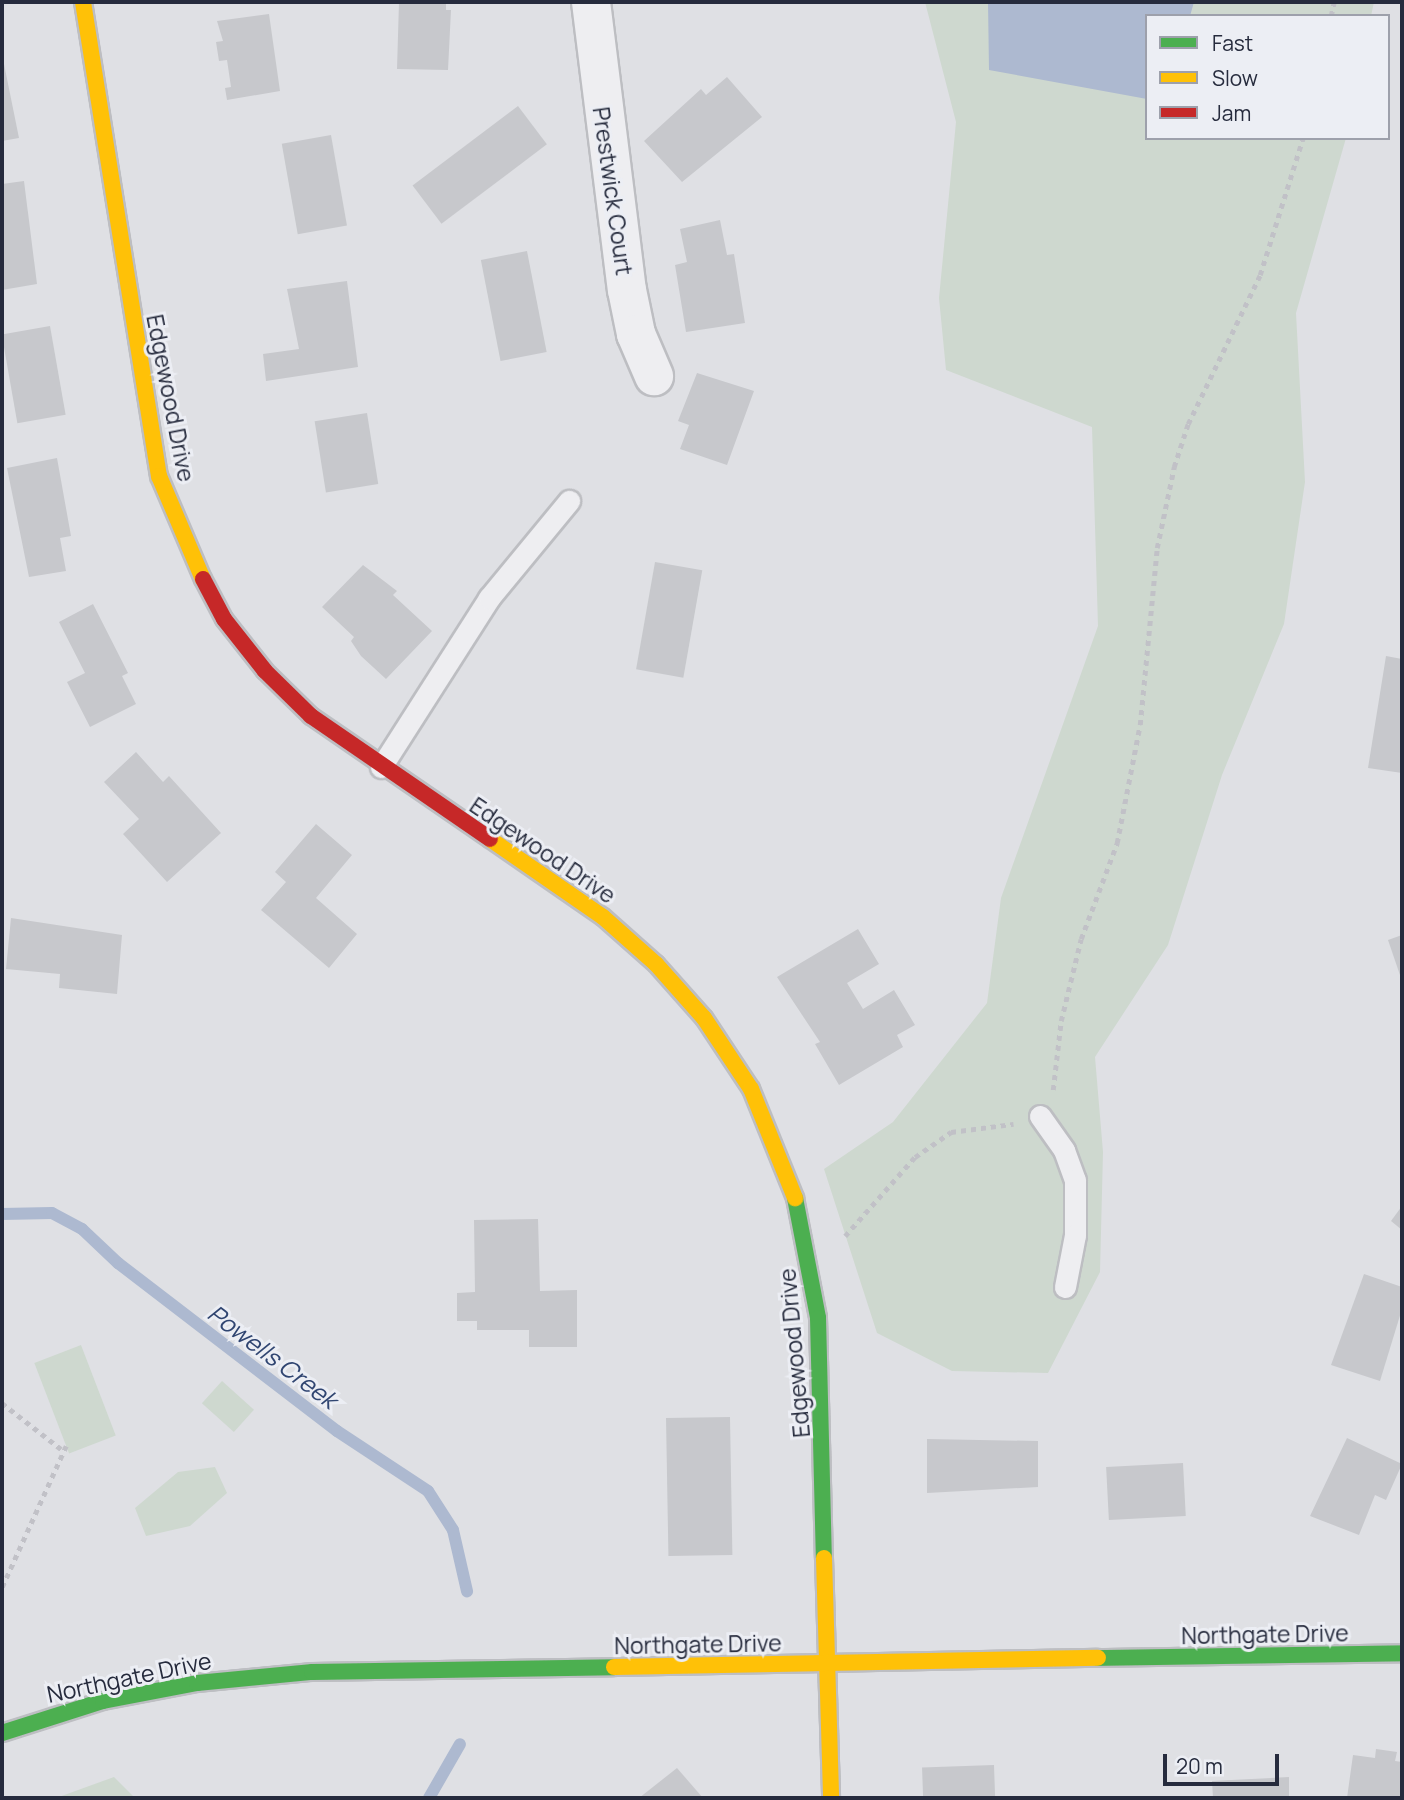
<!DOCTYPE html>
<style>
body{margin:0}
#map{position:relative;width:1404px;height:1800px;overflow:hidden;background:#dfe0e4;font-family:Manrope,sans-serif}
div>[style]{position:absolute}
.green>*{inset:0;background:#ced8cf;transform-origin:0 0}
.water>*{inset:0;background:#adb9d0}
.stream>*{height:12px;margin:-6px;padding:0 6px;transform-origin:6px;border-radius:6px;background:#adb9d0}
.building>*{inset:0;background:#c7c8cc;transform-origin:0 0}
.path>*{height:4.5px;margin-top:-2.25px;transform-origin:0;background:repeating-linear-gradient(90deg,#c1c1c7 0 5px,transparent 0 10px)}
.roads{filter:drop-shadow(2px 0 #bdbec2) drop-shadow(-2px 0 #bdbec2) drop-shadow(0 2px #bdbec2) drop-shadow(0 -2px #bdbec2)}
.lane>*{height:21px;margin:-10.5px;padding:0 10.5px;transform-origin:10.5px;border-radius:10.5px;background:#eeeef1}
.street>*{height:38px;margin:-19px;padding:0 19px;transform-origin:19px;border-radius:19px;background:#eeeef1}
.fast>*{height:16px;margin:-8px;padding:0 8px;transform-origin:8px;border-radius:8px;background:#4caf50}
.slow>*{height:16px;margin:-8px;padding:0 8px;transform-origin:8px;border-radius:8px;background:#ffc107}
.jam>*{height:16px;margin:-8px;padding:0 8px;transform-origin:8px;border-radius:8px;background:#c62828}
span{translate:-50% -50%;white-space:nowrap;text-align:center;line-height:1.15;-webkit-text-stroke:6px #eceef4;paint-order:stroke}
.street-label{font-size:23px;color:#262b3d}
.water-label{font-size:24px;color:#304571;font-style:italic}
.frame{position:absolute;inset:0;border:4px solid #262b3d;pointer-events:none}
.legend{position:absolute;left:1145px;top:14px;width:245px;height:126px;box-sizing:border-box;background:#eceef4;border:2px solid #9da0ab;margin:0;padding:9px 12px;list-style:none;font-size:21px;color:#262b3d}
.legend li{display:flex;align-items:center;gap:14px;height:35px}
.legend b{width:35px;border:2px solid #9da0ab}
.scale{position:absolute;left:1163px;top:1754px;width:116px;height:32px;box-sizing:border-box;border:4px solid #262b3d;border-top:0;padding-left:9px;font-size:21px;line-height:24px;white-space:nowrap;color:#262b3d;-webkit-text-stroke:5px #eceef4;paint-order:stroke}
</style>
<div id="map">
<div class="green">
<div style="clip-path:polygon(925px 2px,1374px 2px,1371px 16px,1147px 16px,1147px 138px,1346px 138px,1296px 313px,1305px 482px,1284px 624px,1222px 775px,1168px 945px,1095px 1057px,1103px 1152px,1100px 1272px,1048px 1373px,952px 1371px,877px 1333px,824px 1169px,893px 1122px,987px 1003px,1001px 898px,1098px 626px,1092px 427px,946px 370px,939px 298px,956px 122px)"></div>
<div style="left:81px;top:1345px;width:97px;height:50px;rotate:69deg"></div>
<div style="left:222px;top:1381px;width:43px;height:30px;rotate:42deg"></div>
<div style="clip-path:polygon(215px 1467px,227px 1493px,190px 1526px,146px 1536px,135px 1508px,178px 1472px)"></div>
<div style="clip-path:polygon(114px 1777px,135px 1798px,56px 1798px)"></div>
</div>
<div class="water">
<div style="clip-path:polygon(988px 2px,1194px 2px,1190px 16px,1147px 16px,1147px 99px,989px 70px)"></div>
</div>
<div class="stream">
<div style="left:2px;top:1214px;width:50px;rotate:-1.1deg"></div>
<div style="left:52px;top:1213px;width:34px;rotate:28deg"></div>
<div style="left:82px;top:1229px;width:50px;rotate:43.4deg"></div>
<div style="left:118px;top:1263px;width:276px;rotate:37.5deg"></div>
<div style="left:337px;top:1431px;width:109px;rotate:33.4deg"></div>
<div style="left:428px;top:1491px;width:46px;rotate:57.3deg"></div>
<div style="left:453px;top:1530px;width:63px;rotate:77.1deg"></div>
<div style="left:429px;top:1798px;width:62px;rotate:-60.1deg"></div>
</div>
<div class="building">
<div style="clip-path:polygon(399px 2px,446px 2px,446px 10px,451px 10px,448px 70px,397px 69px)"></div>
<div style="clip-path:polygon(269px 14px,280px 91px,227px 100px,225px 88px,231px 87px,227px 60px,219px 61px,216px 42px,223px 41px,217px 21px)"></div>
<div style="clip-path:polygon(2px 54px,19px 138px,2px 141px)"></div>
<div style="clip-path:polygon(727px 77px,762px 117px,682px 182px,644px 141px,701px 89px,706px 95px)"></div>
<div style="left:518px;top:106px;width:48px;height:132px;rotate:53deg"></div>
<div style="left:331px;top:135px;width:92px;height:50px;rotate:80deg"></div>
<div style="clip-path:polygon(24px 181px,37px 284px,2px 290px,2px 184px)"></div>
<div style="clip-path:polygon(720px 220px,727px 255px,734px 254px,745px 323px,686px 332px,675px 265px,687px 262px,680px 229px)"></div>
<div style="left:527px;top:251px;width:103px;height:47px;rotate:79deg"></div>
<div style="clip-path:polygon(347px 281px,358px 367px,266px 381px,263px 354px,299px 349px,287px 289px)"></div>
<div style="left:50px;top:326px;width:90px;height:49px;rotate:80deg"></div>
<div style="clip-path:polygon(697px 373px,754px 391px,727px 465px,680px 449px,689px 425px,678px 421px)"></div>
<div style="left:367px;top:413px;width:72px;height:53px;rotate:81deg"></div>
<div style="clip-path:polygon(57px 458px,71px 536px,60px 538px,66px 571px,29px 577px,7px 468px)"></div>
<div style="left:655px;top:562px;width:48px;height:109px;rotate:10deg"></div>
<div style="clip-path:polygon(363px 565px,397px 591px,393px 595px,432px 631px,386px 679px,361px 656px,351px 641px,354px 637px,322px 607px)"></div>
<div style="clip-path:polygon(93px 604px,128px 673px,122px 676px,136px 704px,90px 727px,67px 682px,85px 673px,59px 622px)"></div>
<div style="clip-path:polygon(1386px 656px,1402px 659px,1402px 773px,1368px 768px)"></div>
<div style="clip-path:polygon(136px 752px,163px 782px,169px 776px,221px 833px,167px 882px,123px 834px,139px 819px,104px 782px)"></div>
<div style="clip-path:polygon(316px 824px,352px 855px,316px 898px,357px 934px,329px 968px,261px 910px,286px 882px,275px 872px)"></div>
<div style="clip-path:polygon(11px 918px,122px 935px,117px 994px,59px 988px,60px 974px,6px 969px)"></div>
<div style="clip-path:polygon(858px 929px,879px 964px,847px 983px,863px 1009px,894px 990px,915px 1025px,897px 1035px,903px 1047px,839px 1085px,815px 1044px,820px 1042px,777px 977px)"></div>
<div style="clip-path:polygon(1402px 935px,1402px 981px,1388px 940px)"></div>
<div style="clip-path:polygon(1402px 1206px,1402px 1230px,1391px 1221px)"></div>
<div style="clip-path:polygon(538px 1219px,540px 1291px,577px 1290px,577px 1347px,529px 1347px,529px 1330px,477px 1330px,477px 1321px,457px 1321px,457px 1293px,475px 1292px,474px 1220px)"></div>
<div style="clip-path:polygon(1364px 1274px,1402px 1287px,1402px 1309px,1380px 1381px,1331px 1365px)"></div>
<div style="left:730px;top:1417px;width:138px;height:64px;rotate:89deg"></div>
<div style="clip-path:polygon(1347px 1438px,1402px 1464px,1386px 1500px,1375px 1495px,1359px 1535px,1310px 1516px)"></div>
<div style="clip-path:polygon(927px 1439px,1038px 1441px,1038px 1487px,927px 1493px)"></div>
<div style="left:1183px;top:1463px;width:53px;height:77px;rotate:87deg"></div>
<div style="clip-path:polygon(1376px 1749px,1397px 1752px,1395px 1761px,1402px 1762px,1402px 1798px,1347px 1798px,1353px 1755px,1375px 1758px)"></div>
<div style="left:994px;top:1765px;width:33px;height:72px;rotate:88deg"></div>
<div style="clip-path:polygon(677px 1768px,703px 1798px,639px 1798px)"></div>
<div style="clip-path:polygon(1289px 1777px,1289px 1798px,1213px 1798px,1212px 1781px)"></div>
</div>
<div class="path">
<div style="left:1331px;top:16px;width:14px;rotate:-78deg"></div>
<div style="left:1053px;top:1090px;width:69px;rotate:-83.4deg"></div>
<div style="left:1061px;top:1021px;width:84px;rotate:-76.3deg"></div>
<div style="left:1081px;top:939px;width:103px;rotate:-69.4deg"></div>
<div style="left:1117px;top:843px;width:120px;rotate:-79deg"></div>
<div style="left:1140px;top:725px;width:178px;rotate:-84.5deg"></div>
<div style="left:1157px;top:548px;width:83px;rotate:-78.1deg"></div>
<div style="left:1174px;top:467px;width:45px;rotate:-72deg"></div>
<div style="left:1188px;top:424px;width:165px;rotate:-64.2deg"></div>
<div style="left:1260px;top:275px;width:144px;rotate:-72.6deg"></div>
<div style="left:845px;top:1236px;width:106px;rotate:-48.5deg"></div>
<div style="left:915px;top:1157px;width:44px;rotate:-34.8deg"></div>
<div style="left:951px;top:1132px;width:63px;rotate:-7.4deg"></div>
<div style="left:2px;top:1403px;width:75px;rotate:37.9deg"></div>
<div style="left:2px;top:1587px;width:155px;rotate:-65.6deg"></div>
</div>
<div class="roads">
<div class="lane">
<div style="left:381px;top:767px;width:201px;rotate:-57.4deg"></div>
<div style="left:489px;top:598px;width:126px;rotate:-50.5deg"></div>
<div style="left:1040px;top:1116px;width:42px;rotate:54.8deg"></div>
<div style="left:1064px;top:1150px;width:32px;rotate:70deg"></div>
<div style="left:1075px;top:1180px;width:55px;rotate:90deg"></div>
<div style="left:1075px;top:1235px;width:53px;rotate:100.9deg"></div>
</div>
<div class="street">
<div style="left:591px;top:2px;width:290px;rotate:82.9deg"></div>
<div style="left:627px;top:290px;width:45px;rotate:78.4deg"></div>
<div style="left:636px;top:334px;width:46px;rotate:66.8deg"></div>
</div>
<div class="fast">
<div style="left:795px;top:1198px;width:122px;rotate:79.1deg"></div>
<div style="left:818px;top:1318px;width:240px;rotate:88.6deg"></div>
<div style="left:1098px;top:1658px;width:304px;rotate:-0.9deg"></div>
<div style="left:2px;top:1733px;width:106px;rotate:-17.6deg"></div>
<div style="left:103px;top:1701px;width:96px;rotate:-10.8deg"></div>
<div style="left:197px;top:1683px;width:116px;rotate:-5.5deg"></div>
<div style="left:312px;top:1672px;width:302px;rotate:-0.9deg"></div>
</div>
<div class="slow">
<div style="left:83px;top:2px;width:480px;rotate:80.9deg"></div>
<div style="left:159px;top:476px;width:112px;rotate:66.9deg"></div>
<div style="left:490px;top:839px;width:137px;rotate:34.6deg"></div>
<div style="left:603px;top:917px;width:71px;rotate:41.6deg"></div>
<div style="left:656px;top:964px;width:72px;rotate:48.4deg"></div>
<div style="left:704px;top:1018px;width:85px;rotate:56.5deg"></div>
<div style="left:751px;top:1089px;width:118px;rotate:68deg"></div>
<div style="left:824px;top:1558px;width:240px;rotate:88.3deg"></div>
<div style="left:614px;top:1667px;width:484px;rotate:-1.1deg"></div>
</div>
<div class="jam">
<div style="left:203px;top:579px;width:45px;rotate:62.3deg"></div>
<div style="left:224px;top:619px;width:66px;rotate:51.7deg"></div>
<div style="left:265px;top:671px;width:64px;rotate:44.4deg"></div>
<div style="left:311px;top:716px;width:217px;rotate:34.5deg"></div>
</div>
</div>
<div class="street-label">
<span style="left:613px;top:191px;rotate:82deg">Prestwick Court</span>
<span style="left:171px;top:398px;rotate:79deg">Edgewood Drive</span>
<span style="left:543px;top:850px;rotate:34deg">Edgewood Drive</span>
<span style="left:794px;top:1353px;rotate:-95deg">Edgewood Drive</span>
<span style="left:1265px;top:1634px;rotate:-1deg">Northgate Drive</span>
<span style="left:698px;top:1644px;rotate:-1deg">Northgate Drive</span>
<span style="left:129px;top:1677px;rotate:-12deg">Northgate Drive</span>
</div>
<div class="water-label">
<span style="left:273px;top:1356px;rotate:37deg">Powells Creek</span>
</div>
<div class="frame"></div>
<ul class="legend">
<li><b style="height:9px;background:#4caf50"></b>Fast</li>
<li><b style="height:9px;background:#ffc107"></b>Slow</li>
<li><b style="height:9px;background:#c62828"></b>Jam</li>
</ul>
<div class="scale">20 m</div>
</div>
